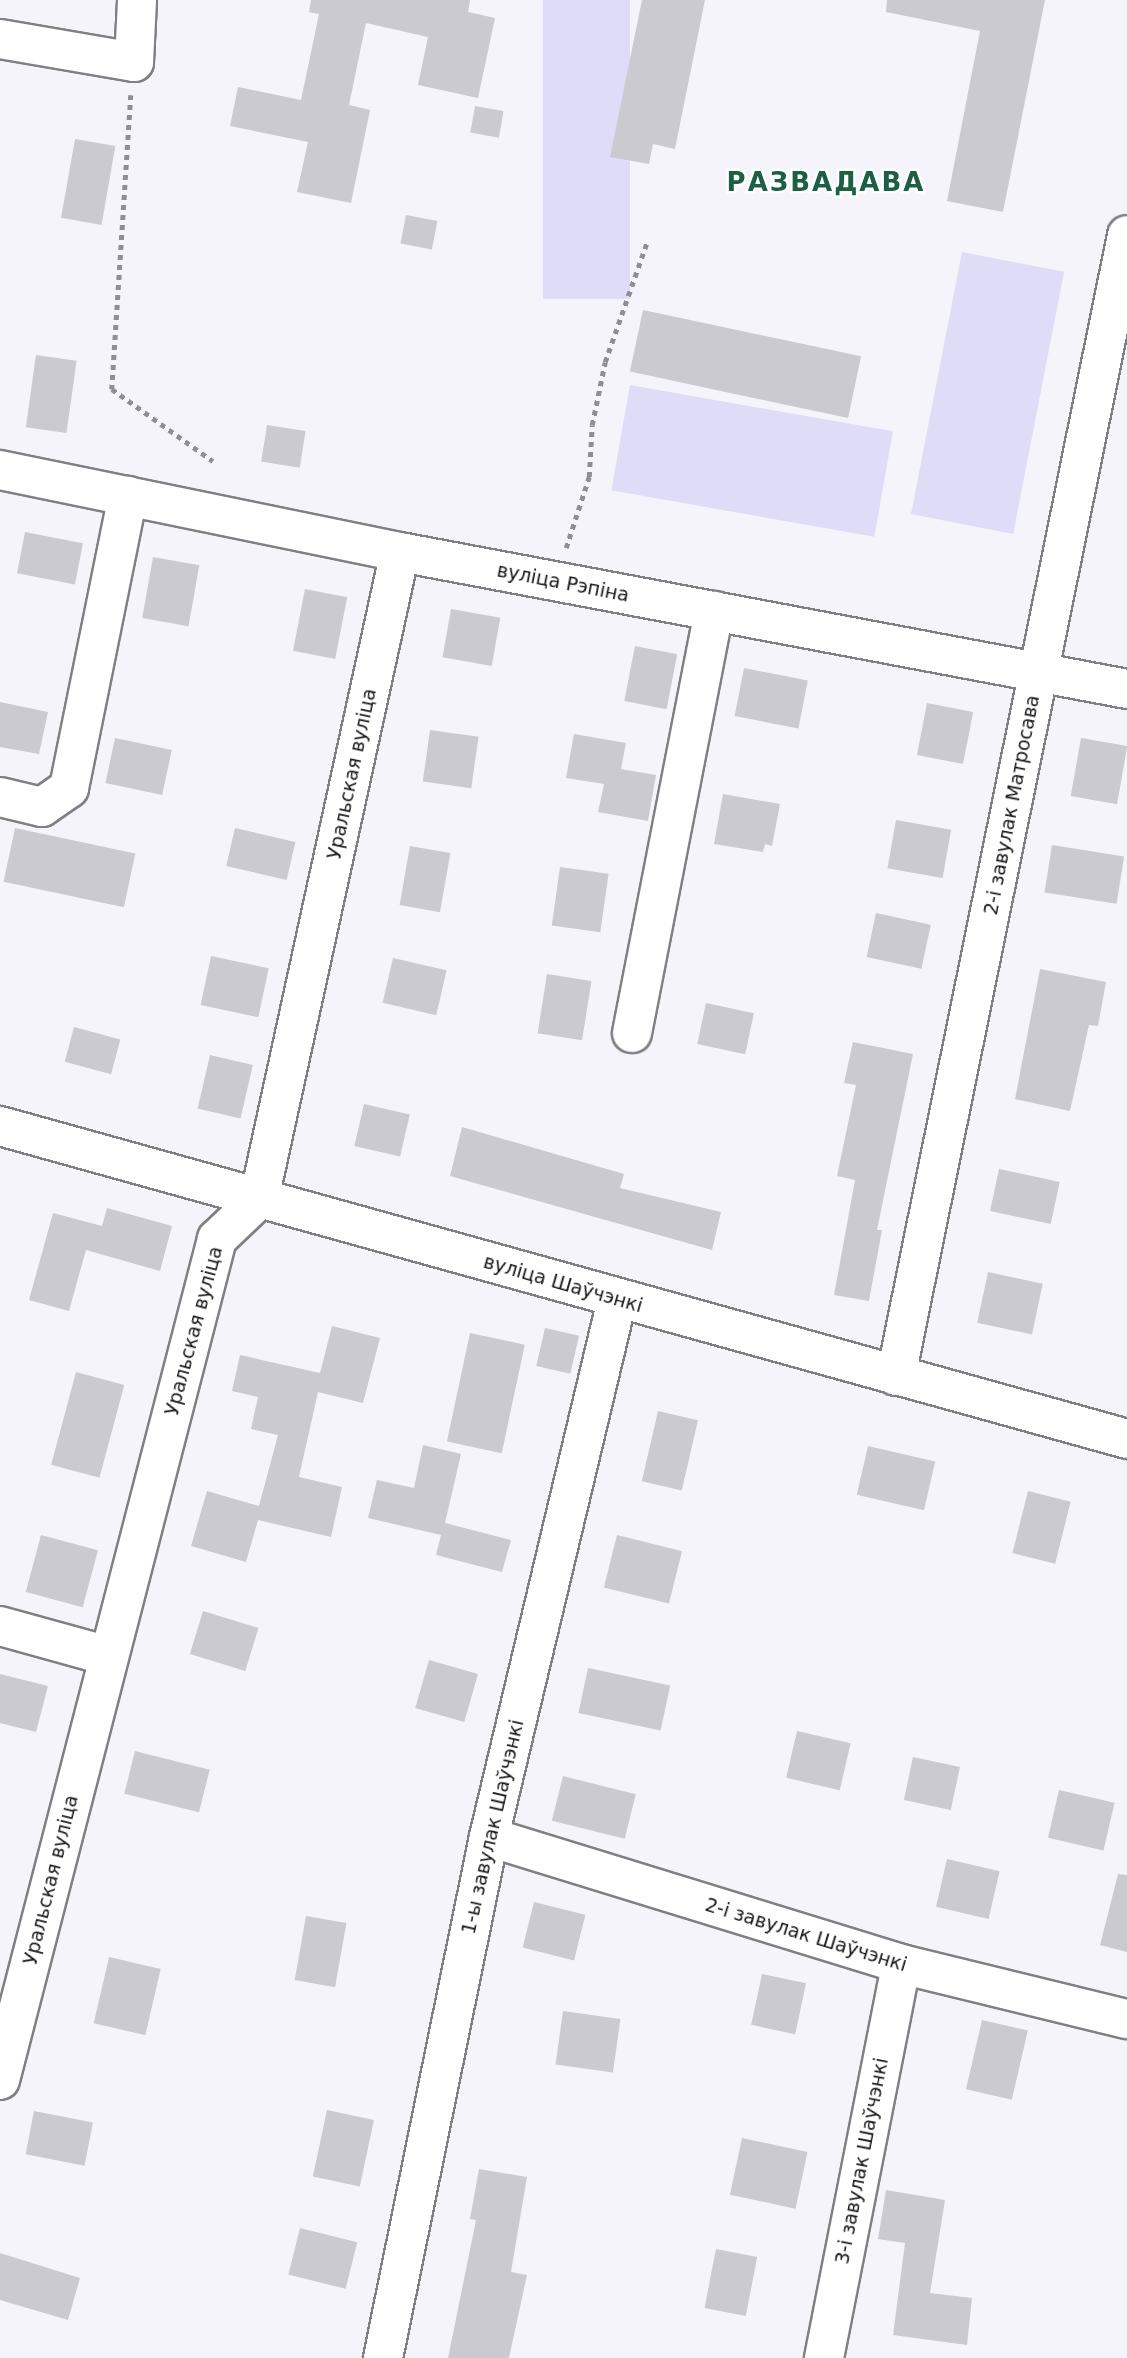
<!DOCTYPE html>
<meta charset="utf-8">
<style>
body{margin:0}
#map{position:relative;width:1127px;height:2358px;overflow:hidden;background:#f4f4fa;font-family:"DejaVu Sans",sans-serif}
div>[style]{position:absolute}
.green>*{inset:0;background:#dedcf6;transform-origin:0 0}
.building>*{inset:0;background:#cbcad0;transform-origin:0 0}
.path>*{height:4.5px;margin-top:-2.25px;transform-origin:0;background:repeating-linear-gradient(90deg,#8f8f93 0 5px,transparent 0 10px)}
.roads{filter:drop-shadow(2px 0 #7f7f84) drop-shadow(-2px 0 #7f7f84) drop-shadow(0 2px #7f7f84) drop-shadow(0 -2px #7f7f84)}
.minor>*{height:38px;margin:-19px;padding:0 19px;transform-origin:19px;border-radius:19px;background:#fff}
span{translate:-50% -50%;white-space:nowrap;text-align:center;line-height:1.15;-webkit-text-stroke:5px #fff;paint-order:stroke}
.street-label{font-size:19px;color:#161618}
.district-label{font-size:26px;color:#1c5f44;font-weight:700;letter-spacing:2px}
</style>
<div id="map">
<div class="green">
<div style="left:543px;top:0;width:87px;height:299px"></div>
<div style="left:962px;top:252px;width:104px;height:267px;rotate:11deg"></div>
<div style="left:630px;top:385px;width:267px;height:107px;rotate:10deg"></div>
</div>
<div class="building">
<div style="clip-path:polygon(311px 0,470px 0,468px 12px,495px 18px,478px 98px,418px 85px,428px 37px,366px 23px,349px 105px,370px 110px,351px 203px,297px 192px,308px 142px,230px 126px,238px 87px,301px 100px,319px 14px,309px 12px)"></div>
<div style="clip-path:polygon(642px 0,705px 0,675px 149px,653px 144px,649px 164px,610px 157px)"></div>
<div style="clip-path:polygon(887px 0,1045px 0,1003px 212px,947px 201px,980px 31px,886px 12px)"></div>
<div style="left:475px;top:106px;width:29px;height:27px;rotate:10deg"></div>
<div style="left:75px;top:139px;width:41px;height:80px;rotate:10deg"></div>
<div style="left:406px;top:215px;width:32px;height:29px;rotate:11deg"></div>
<div style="left:643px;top:310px;width:223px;height:63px;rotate:12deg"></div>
<div style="left:36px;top:355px;width:41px;height:73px;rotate:8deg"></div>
<div style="left:267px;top:425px;width:39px;height:37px;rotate:9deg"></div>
<div style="left:25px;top:532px;width:59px;height:42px;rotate:11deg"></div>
<div style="left:153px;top:557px;width:47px;height:62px;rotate:10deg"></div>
<div style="left:305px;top:589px;width:43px;height:63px;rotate:11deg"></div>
<div style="left:451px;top:609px;width:50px;height:49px;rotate:10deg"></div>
<div style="left:635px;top:646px;width:43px;height:56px;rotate:11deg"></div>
<div style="left:744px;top:668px;width:65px;height:49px;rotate:11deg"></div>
<div style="clip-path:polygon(0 702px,48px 712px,39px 754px,0 747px)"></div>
<div style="left:927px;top:703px;width:47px;height:53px;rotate:11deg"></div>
<div style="left:430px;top:730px;width:49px;height:52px;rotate:8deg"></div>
<div style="clip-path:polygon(574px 734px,626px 743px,621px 769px,656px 775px,648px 821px,598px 812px,604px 784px,566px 778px)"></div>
<div style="left:115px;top:738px;width:58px;height:46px;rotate:12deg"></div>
<div style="left:1081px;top:738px;width:47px;height:59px;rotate:10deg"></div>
<div style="clip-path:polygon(723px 794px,780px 804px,772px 846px,765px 844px,763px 852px,714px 844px)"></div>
<div style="left:896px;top:820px;width:56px;height:49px;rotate:10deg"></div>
<div style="left:15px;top:828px;width:123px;height:55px;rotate:12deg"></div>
<div style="left:235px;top:828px;width:62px;height:39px;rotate:13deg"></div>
<div style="left:1052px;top:845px;width:73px;height:48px;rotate:9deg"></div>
<div style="left:410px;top:846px;width:41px;height:60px;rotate:10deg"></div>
<div style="left:560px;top:867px;width:49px;height:59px;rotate:8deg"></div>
<div style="left:876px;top:913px;width:56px;height:45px;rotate:12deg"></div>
<div style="left:211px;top:956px;width:59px;height:50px;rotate:12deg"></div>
<div style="left:393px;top:958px;width:55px;height:46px;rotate:13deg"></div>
<div style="clip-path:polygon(1040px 969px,1106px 982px,1098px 1026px,1089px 1025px,1070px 1111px,1015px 1099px)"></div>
<div style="left:547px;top:974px;width:45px;height:60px;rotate:9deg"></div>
<div style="left:706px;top:1003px;width:49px;height:42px;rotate:12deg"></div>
<div style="left:74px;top:1027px;width:48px;height:36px;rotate:15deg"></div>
<div style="clip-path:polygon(853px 1042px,913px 1054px,877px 1230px,882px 1230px,869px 1301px,834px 1295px,855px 1180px,837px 1176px,856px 1085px,844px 1083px)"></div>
<div style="left:210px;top:1055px;width:44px;height:55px;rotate:13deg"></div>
<div style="left:364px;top:1104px;width:47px;height:43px;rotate:13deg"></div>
<div style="clip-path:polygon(462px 1127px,624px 1174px,620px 1188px,721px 1212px,712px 1250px,450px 1176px)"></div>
<div style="left:999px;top:1169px;width:62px;height:43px;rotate:12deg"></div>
<div style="clip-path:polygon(107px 1208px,172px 1226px,160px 1271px,86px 1250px,69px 1311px,29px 1300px,53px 1213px,102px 1226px)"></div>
<div style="left:988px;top:1272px;width:56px;height:52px;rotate:12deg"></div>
<div style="clip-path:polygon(332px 1326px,380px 1338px,363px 1403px,318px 1392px,299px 1477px,342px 1487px,331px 1537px,258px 1520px,246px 1562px,191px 1546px,207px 1491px,259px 1506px,278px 1435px,251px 1429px,258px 1397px,232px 1391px,240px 1355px,320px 1373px)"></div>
<div style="left:545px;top:1328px;width:35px;height:39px;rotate:13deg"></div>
<div style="left:470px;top:1333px;width:56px;height:111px;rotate:12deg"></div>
<div style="left:76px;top:1372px;width:50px;height:96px;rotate:15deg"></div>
<div style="left:658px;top:1411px;width:41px;height:72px;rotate:13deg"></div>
<div style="clip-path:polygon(423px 1445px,461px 1454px,445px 1523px,511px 1540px,502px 1572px,436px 1555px,441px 1535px,368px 1518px,377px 1480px,414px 1488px)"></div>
<div style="left:868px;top:1446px;width:69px;height:50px;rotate:13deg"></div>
<div style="left:1028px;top:1491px;width:44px;height:64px;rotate:14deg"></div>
<div style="left:41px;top:1535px;width:59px;height:59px;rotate:15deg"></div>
<div style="left:617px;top:1535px;width:67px;height:54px;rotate:14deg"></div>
<div style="left:203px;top:1611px;width:58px;height:45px;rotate:17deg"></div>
<div style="left:429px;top:1660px;width:51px;height:50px;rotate:16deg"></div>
<div style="left:588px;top:1668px;width:84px;height:46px;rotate:12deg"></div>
<div style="clip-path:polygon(0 1674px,48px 1686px,36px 1732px,0 1723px)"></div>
<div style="left:797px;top:1731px;width:55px;height:48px;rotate:13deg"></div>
<div style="left:135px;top:1751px;width:77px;height:44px;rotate:14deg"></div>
<div style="left:913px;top:1757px;width:48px;height:44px;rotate:12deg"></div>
<div style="left:563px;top:1776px;width:75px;height:46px;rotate:14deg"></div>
<div style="left:1059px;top:1790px;width:57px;height:49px;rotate:13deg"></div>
<div style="left:947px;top:1859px;width:54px;height:49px;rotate:13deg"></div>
<div style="clip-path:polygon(1118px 1874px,1127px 1875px,1127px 1952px,1100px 1945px)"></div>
<div style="left:534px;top:1902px;width:53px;height:47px;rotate:14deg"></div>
<div style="left:306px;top:1916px;width:41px;height:65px;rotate:10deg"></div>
<div style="left:109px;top:1957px;width:53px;height:68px;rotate:13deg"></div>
<div style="left:762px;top:1974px;width:45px;height:52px;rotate:12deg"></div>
<div style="left:563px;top:2011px;width:58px;height:54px;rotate:8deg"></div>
<div style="left:982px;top:2020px;width:47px;height:71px;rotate:13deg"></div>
<div style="left:327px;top:2110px;width:48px;height:68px;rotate:12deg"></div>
<div style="left:34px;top:2111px;width:60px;height:44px;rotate:11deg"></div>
<div style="left:742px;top:2138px;width:67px;height:58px;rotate:12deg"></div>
<div style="clip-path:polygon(479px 2169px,527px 2177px,511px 2272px,527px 2275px,509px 2358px,448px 2358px,476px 2220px,470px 2219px)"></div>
<div style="clip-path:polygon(886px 2190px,945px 2200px,930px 2293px,972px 2298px,967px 2345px,893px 2335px,905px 2243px,878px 2239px)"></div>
<div style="left:300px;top:2228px;width:59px;height:48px;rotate:14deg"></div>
<div style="left:716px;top:2249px;width:42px;height:60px;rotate:11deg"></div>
<div style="clip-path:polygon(0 2253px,80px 2278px,68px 2320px,0 2300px)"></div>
</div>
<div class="path">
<div style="left:131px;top:95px;width:295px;rotate:93.7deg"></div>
<div style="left:112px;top:389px;width:124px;rotate:35.5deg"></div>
<div style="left:566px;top:548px;width:75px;rotate:-72.1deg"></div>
<div style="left:589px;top:477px;width:52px;rotate:-86.7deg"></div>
<div style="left:592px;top:425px;width:64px;rotate:-78.3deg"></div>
<div style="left:605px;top:362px;width:127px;rotate:-70.7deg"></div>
</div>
<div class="roads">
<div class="minor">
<div style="left:0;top:39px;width:136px;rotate:9.7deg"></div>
<div style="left:134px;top:62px;width:62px;rotate:-87.2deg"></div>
<div style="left:0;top:470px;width:408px;rotate:11.6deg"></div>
<div style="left:400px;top:552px;width:740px;rotate:10.67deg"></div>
<div style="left:0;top:797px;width:43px;rotate:13.4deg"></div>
<div style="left:42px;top:807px;width:33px;rotate:-35deg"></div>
<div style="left:69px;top:788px;width:298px;rotate:-78.6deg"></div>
<div style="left:632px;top:1033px;width:430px;rotate:-79deg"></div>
<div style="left:0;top:1126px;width:1170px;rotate:15.52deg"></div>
<div style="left:896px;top:1376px;width:1164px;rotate:-78.55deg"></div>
<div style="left:0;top:1626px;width:112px;rotate:15.5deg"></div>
<div style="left:489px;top:1837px;width:431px;rotate:17.1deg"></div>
<div style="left:901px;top:1964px;width:233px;rotate:13.7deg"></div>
<div style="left:0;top:2080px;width:869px;rotate:-75.53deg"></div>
<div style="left:217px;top:1239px;width:58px;rotate:-43.6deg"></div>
<div style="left:259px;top:1199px;width:662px;rotate:-77.71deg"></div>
<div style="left:383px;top:2358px;width:532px;rotate:-78.5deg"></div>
<div style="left:489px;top:1837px;width:552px;rotate:-76.59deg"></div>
<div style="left:824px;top:2358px;width:401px;rotate:-78.9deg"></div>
</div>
</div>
<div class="street-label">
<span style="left:563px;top:583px;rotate:11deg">вуліца Рэпіна</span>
<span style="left:352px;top:774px;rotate:-78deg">Уральская вуліца</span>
<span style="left:1012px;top:805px;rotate:-79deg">2-і завулак Матросава</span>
<span style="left:563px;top:1284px;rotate:16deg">вуліца Шаўчэнкі</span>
<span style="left:194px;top:1331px;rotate:-75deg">Уральская вуліца</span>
<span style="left:493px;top:1827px;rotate:-77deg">1-ы завулак Шаўчэнкі</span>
<span style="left:51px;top:1880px;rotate:-76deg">Уральская вуліца</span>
<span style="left:806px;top:1935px;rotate:17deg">2-і завулак Шаўчэнкі</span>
<span style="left:862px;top:2161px;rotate:-79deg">3-і завулак Шаўчэнкі</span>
</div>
<div class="district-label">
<span style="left:826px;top:183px">РАЗВАДАВА</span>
</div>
</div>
